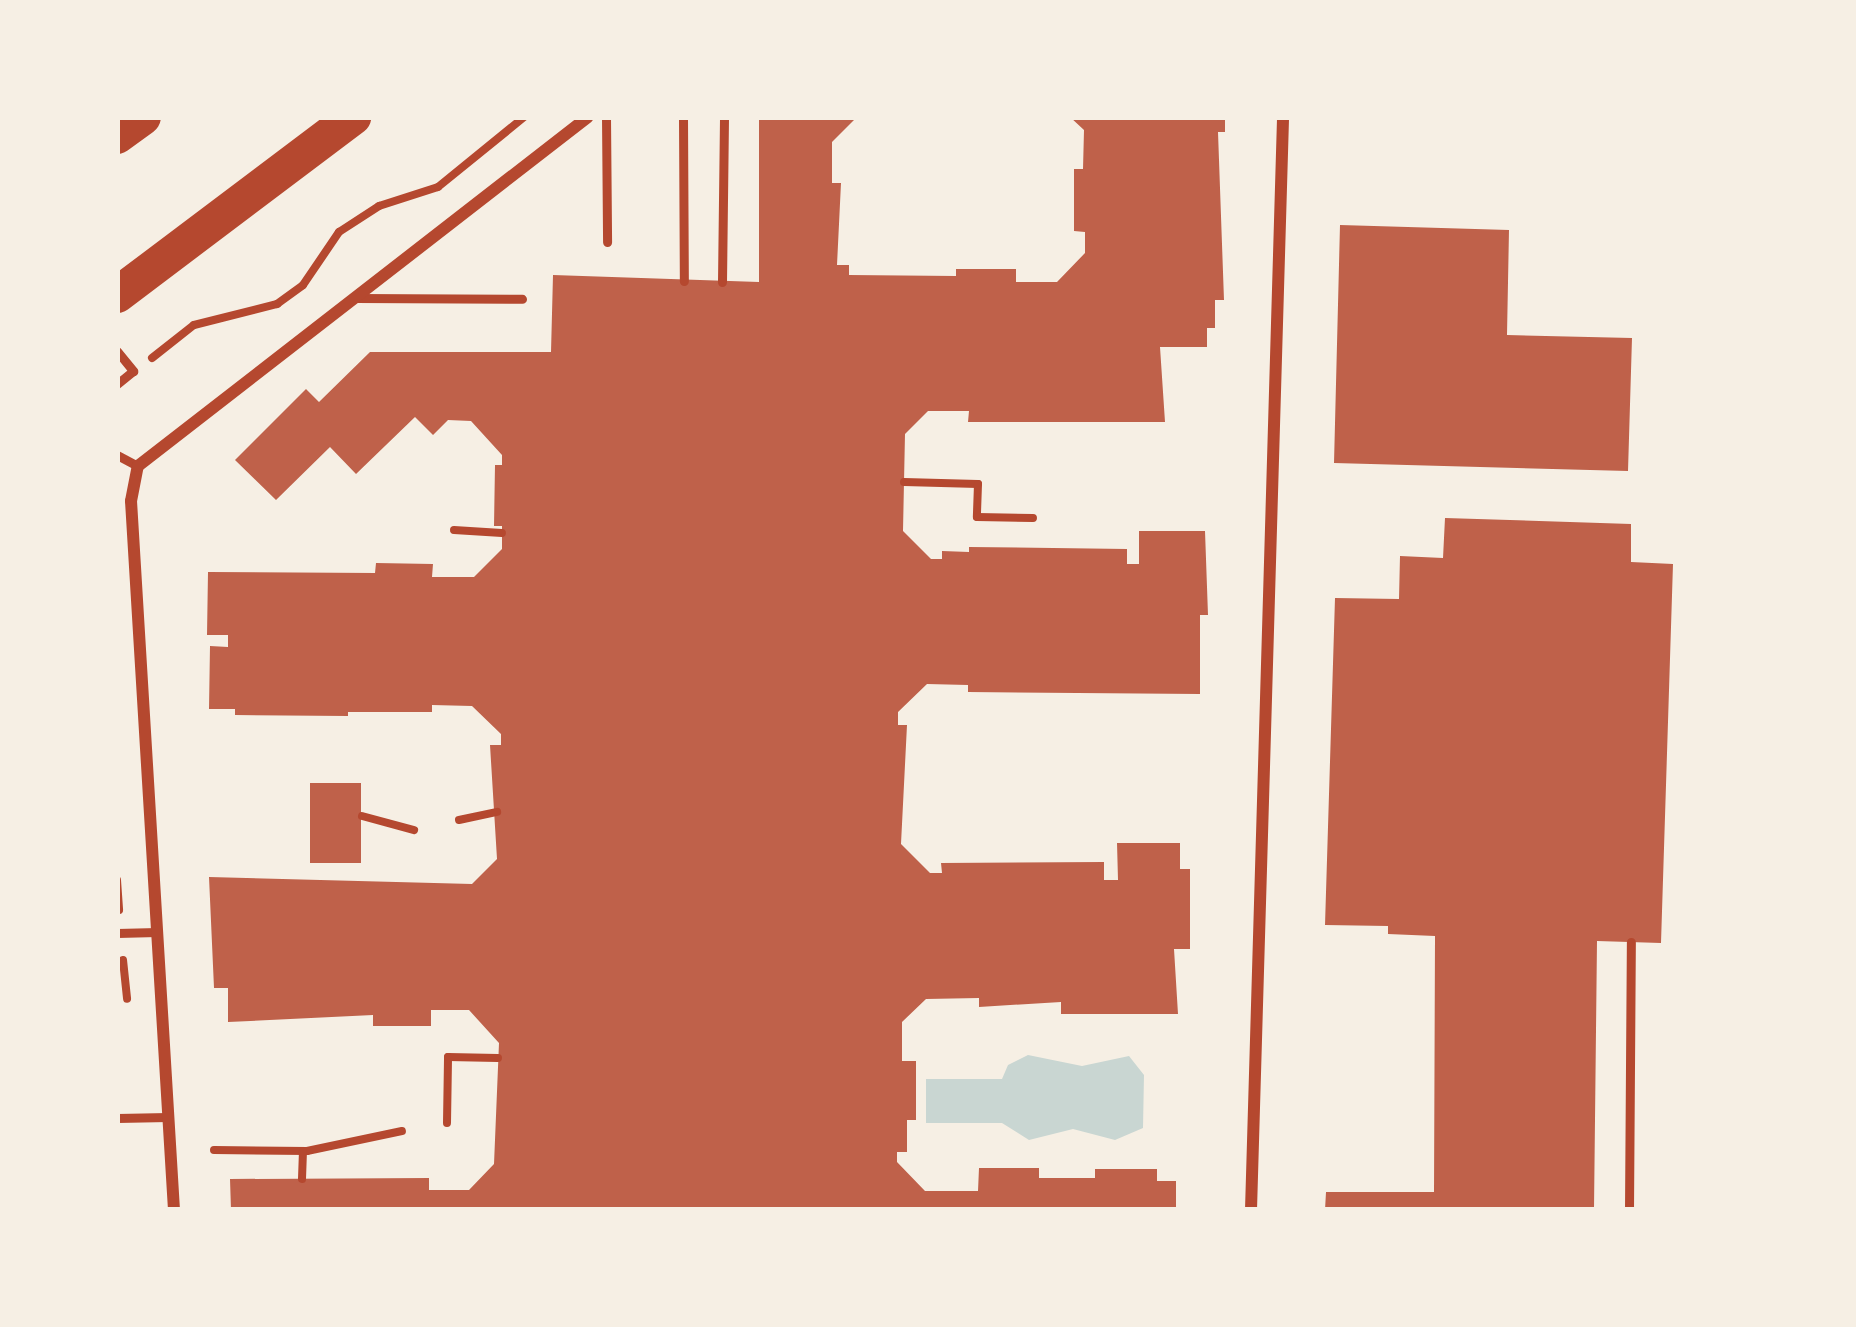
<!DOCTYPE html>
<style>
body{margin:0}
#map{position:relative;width:1856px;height:1327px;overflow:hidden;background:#f6efe4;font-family:Figtree,sans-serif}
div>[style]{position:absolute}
.water>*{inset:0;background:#c9d6d2}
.building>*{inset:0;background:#bf614a;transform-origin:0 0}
.path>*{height:8px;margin:-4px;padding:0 4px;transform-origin:4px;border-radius:4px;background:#b5482f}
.service>*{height:9px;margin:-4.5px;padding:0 4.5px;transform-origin:4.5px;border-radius:4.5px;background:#b5482f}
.minor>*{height:12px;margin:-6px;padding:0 6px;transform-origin:6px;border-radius:6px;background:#b5482f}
.motorway>*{height:36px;margin:-18px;padding:0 18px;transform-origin:18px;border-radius:18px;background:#b5482f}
span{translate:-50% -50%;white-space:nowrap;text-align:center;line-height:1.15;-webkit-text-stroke:12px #f6efe4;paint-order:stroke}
.frame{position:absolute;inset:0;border:120px solid #f6efe4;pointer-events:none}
</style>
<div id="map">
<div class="water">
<div style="clip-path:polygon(1028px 1055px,1082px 1066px,1129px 1056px,1144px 1075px,1143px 1128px,1115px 1140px,1073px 1129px,1029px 1140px,1002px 1123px,926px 1123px,926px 1079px,1002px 1079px,1008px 1065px)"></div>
</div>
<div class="building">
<div style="clip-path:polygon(759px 117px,857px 117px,832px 142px,832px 183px,841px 183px,837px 265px,849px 265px,849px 275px,956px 276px,956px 269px,1016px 269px,1016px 282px,1057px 282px,1085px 253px,1085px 232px,1074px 231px,1074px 169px,1083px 169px,1084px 130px,1070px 117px,1225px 117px,1225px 132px,1218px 132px,1224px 300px,1215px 300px,1215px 328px,1207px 328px,1207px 347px,1160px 347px,1165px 422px,968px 422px,969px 411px,928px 411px,905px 434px,903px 531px,931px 559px,942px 559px,942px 551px,969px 552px,969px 547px,1127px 549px,1127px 564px,1139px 564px,1139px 531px,1205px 531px,1208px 615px,1200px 615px,1200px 694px,968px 692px,968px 685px,927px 684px,898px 712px,898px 725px,907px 725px,901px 844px,930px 873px,942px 873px,941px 863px,1104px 862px,1104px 880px,1118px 880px,1117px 843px,1180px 843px,1180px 869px,1190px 869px,1190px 949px,1174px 949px,1178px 1014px,1061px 1014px,1061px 1002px,979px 1007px,979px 998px,926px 999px,902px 1022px,902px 1061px,916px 1061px,916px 1120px,907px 1120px,907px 1152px,897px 1152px,897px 1162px,925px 1191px,978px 1191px,979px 1168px,1039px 1168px,1039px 1178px,1095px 1178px,1095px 1169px,1157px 1169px,1157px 1181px,1176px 1181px,1176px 1210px,231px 1210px,230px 1179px,429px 1178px,429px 1190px,469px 1190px,494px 1164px,499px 1043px,469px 1010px,431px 1010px,431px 1026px,373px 1026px,373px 1015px,228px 1022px,228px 988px,214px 988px,209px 877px,472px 884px,497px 859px,490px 745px,501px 745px,501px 734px,472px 706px,432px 705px,432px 712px,348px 712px,348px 716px,235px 715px,235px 709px,209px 709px,210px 646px,228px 647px,228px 635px,207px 635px,208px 572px,375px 573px,376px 563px,433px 564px,432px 577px,474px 577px,502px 549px,502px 526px,494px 526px,495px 465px,502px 465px,502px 455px,471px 421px,448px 420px,433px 435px,415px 417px,356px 474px,330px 447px,276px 500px,235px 460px,306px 389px,319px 402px,370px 352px,551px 352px,553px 275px,759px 282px)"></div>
<div style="clip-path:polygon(1340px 225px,1509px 230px,1507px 335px,1632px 338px,1628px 471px,1334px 463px)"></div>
<div style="clip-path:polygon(1445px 518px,1631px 524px,1631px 562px,1673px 564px,1661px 943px,1597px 941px,1594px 1210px,1325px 1210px,1326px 1192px,1434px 1192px,1435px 936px,1388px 934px,1388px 926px,1325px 925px,1335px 598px,1399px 599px,1400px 556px,1443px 558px)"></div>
<div style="left:310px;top:783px;width:51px;height:80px"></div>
</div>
<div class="path">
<div style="left:152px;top:358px;width:53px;rotate:-38.2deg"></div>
<div style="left:194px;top:325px;width:86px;rotate:-14.2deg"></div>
<div style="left:277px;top:304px;width:32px;rotate:-36deg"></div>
<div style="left:303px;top:285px;width:64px;rotate:-55.8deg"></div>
<div style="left:339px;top:232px;width:48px;rotate:-33deg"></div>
<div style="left:379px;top:206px;width:62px;rotate:-17.9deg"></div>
<div style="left:438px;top:187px;width:111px;rotate:-39.1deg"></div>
<div style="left:904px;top:482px;width:74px;rotate:1.5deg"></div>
<div style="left:978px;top:484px;width:33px;rotate:92deg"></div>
<div style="left:977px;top:517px;width:56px;rotate:1deg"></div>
<div style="left:454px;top:530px;width:48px;rotate:3.6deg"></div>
<div style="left:362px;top:816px;width:54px;rotate:15.1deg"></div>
<div style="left:459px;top:820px;width:39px;rotate:-12deg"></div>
<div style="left:117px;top:880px;width:30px;rotate:86deg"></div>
<div style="left:123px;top:960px;width:39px;rotate:84deg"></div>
<div style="left:447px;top:1123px;width:66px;rotate:-89.1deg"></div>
<div style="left:448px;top:1057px;width:50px;rotate:1.1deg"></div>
<div style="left:214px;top:1150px;width:93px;rotate:0.6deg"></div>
<div style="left:307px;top:1151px;width:97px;rotate:-11.9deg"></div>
<div style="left:302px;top:1179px;width:28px;rotate:-88deg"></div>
</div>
<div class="service">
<div style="left:606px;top:117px;width:125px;rotate:89.5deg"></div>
<div style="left:683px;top:117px;width:164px;rotate:89.7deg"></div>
<div style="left:722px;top:282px;width:165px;rotate:-89.3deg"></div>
<div style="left:356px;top:298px;width:166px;rotate:0.3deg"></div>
<div style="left:117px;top:351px;width:26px;rotate:51deg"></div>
<div style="left:133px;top:371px;width:21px;rotate:141deg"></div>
<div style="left:117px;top:455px;width:24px;rotate:28deg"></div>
<div style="left:117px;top:933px;width:40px;rotate:-1.4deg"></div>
<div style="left:117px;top:1118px;width:51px;rotate:-1.1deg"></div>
<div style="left:1629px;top:1210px;width:268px;rotate:-89.6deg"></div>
</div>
<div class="minor">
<div style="left:174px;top:1210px;width:710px;rotate:-93.47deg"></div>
<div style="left:131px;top:501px;width:36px;rotate:-79deg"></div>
<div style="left:138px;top:466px;width:569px;rotate:-37.8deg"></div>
<div style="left:1251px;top:1210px;width:1093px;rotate:-88.32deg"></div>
</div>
<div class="motorway">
<div style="left:117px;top:136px;width:32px;rotate:-36deg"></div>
<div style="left:117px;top:295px;width:296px;rotate:-37deg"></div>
</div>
<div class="frame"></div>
</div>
